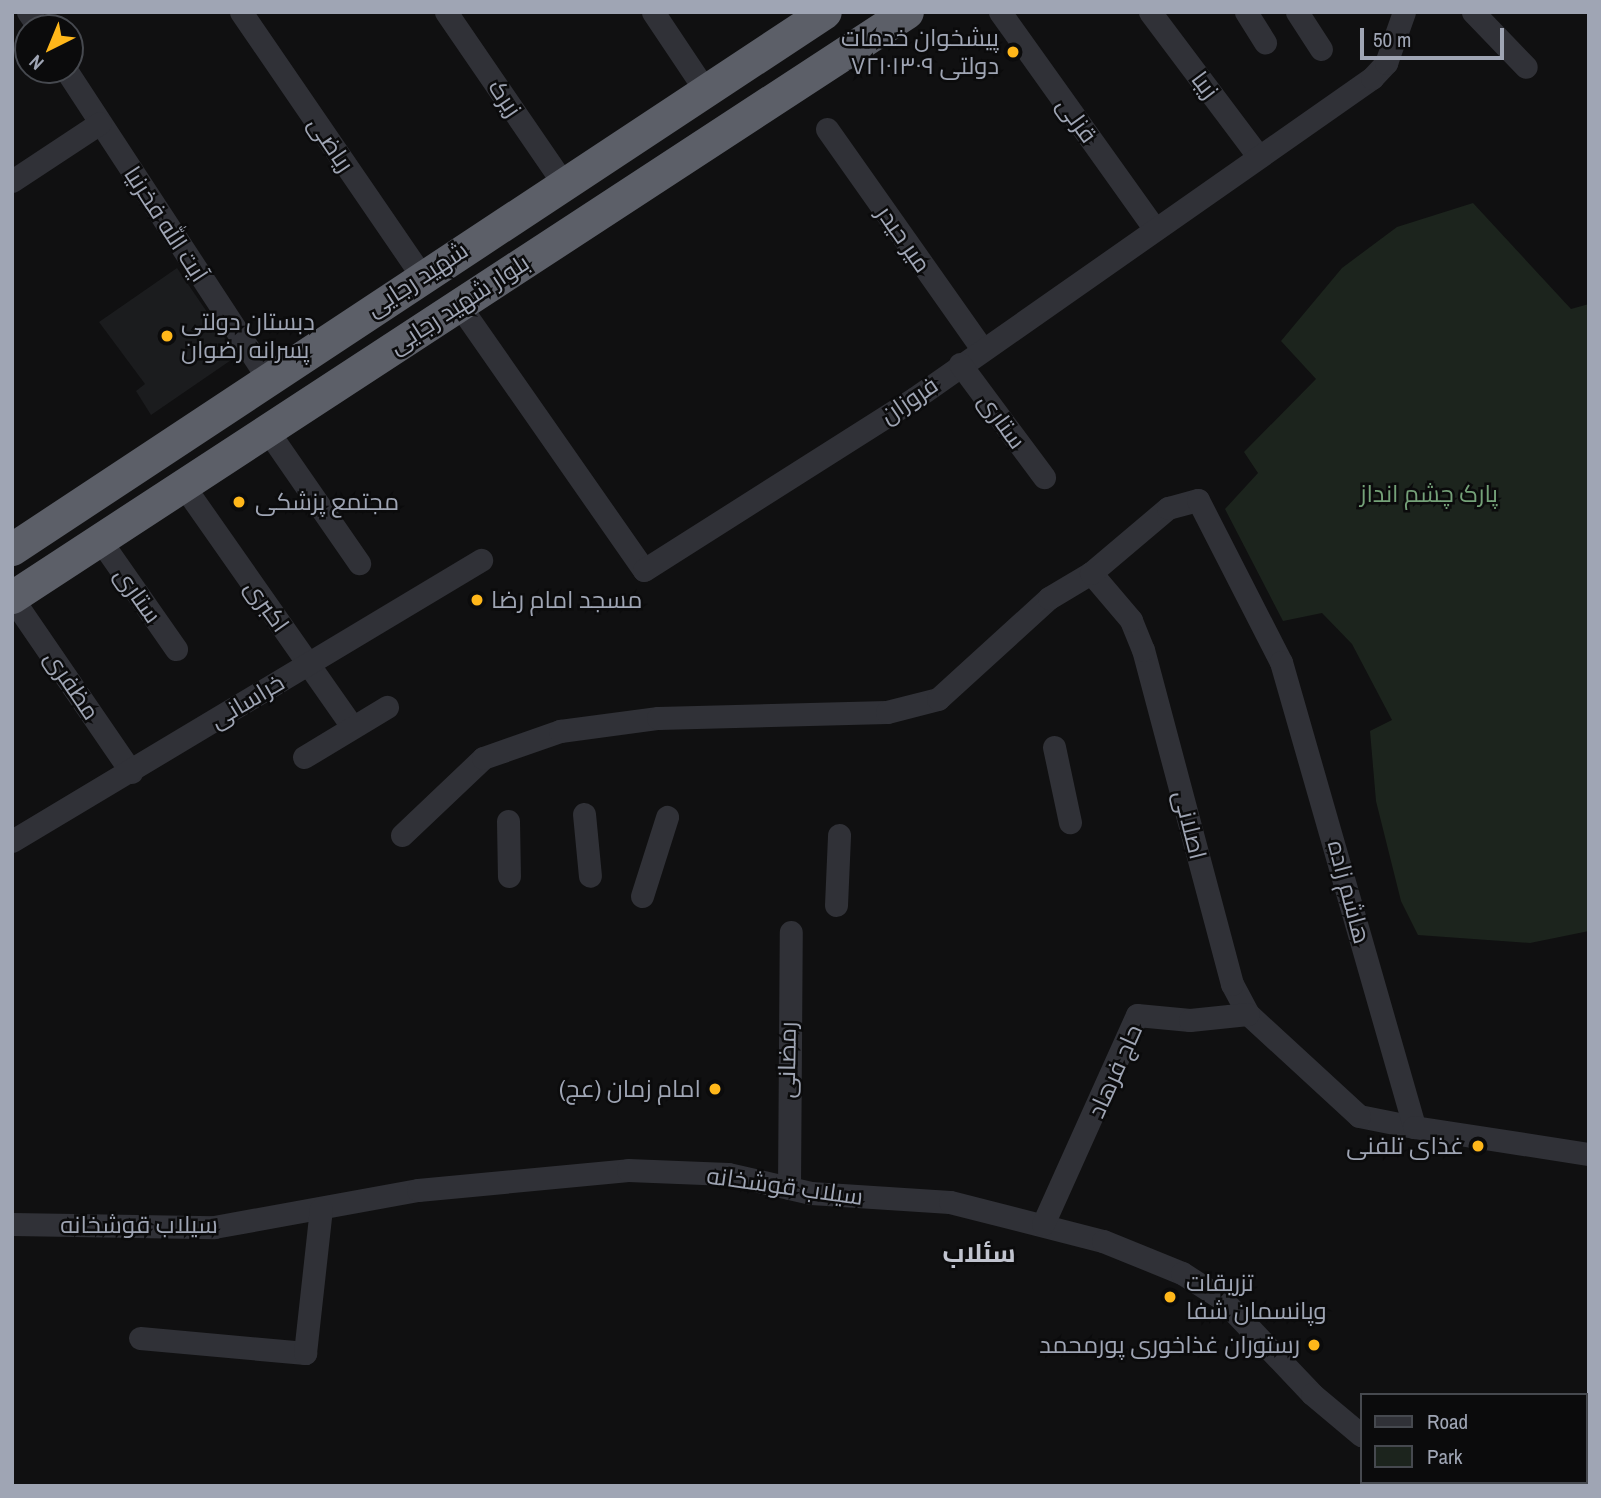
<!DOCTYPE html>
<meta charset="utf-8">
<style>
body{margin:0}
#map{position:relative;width:1601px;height:1498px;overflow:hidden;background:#101011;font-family:"Archivo Narrow",Cairo,sans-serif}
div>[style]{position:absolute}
.built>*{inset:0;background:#1b1c1e}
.green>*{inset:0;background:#1c241d}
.minor>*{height:23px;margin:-11.5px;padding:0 11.5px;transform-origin:11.5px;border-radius:11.5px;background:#303137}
.highway>*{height:33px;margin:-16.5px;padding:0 16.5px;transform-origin:16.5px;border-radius:16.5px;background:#5c5f68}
.dots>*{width:19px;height:19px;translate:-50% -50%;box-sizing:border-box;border:4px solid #0b0b0c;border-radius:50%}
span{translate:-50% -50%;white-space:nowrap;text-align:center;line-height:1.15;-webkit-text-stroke:5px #0b0b0c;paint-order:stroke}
.poi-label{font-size:24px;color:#9fa5b4}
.right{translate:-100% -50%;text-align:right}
.left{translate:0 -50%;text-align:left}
.street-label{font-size:24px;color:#9fa5b4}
.park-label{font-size:24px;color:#74a178}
.neighbourhood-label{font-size:26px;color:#c1c4cf;font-weight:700}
.frame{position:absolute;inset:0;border:14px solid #9fa5b4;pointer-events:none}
.legend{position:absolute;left:1360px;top:1393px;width:228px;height:91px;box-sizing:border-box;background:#0b0b0c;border:2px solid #46494f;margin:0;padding:9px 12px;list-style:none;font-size:21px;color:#9fa5b4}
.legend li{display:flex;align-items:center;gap:14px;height:35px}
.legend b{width:35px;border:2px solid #46494f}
.north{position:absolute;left:14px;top:14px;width:70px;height:70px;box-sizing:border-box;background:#0b0b0c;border:2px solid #46494f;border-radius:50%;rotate:223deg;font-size:19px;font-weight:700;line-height:28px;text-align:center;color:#9fa5b4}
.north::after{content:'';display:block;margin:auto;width:24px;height:32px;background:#ffb71a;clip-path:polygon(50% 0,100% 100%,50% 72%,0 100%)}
.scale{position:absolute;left:1360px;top:28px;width:144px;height:32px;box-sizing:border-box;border:4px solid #9fa5b4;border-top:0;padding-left:9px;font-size:21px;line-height:24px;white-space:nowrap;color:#9fa5b4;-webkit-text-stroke:5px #0b0b0c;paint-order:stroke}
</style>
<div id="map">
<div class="built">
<div style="clip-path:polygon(177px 268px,237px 356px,151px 415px,136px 391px,145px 384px,99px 322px)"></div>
</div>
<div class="green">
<div style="clip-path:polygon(1473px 203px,1571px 309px,1589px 304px,1589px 931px,1530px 943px,1418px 935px,1401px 901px,1376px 801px,1370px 731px,1392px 720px,1352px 644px,1322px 613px,1283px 621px,1225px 509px,1258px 473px,1244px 452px,1316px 379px,1281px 341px,1342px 268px,1397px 227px)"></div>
</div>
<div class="minor">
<div style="left:28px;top:12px;width:19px;rotate:55deg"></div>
<div style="left:241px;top:12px;width:320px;rotate:55.6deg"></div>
<div style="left:446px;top:12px;width:207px;rotate:55.6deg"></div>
<div style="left:653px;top:12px;width:94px;rotate:56.3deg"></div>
<div style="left:1000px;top:12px;width:265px;rotate:54.5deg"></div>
<div style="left:1150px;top:12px;width:181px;rotate:53.1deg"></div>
<div style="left:1246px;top:12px;width:36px;rotate:58deg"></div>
<div style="left:1297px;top:12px;width:44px;rotate:57deg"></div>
<div style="left:1473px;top:12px;width:76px;rotate:46.1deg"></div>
<div style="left:66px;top:70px;width:367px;rotate:56.8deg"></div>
<div style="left:827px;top:129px;width:269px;rotate:54.8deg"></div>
<div style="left:12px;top:181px;width:105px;rotate:-33.4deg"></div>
<div style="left:459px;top:305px;width:323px;rotate:55.1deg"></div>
<div style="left:644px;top:570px;width:321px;rotate:-32.4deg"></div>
<div style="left:915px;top:398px;width:558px;rotate:-35deg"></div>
<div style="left:1372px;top:78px;width:21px;rotate:-47deg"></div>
<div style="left:1386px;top:63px;width:54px;rotate:-70.6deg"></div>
<div style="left:960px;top:364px;width:141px;rotate:53.4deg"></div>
<div style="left:267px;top:430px;width:162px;rotate:55.3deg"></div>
<div style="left:183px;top:485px;width:294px;rotate:55deg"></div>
<div style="left:100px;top:540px;width:133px;rotate:55.1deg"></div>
<div style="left:12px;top:598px;width:211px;rotate:55.6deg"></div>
<div style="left:1054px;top:747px;width:77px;rotate:78deg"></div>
<div style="left:304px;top:757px;width:97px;rotate:-31.1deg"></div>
<div style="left:584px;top:814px;width:62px;rotate:84.5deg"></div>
<div style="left:508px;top:821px;width:55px;rotate:89deg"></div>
<div style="left:402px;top:835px;width:112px;rotate:-43.5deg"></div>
<div style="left:483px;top:758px;width:82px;rotate:-19.3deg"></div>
<div style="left:560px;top:731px;width:99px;rotate:-7.6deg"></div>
<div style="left:658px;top:718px;width:229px;rotate:-1.5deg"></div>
<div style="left:887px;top:712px;width:53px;rotate:-14.3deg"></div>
<div style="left:938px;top:699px;width:150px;rotate:-42.3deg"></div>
<div style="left:1049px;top:598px;width:49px;rotate:-30.8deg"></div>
<div style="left:12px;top:841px;width:547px;rotate:-30.93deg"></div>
<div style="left:642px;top:896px;width:83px;rotate:-72.4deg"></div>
<div style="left:836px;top:905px;width:70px;rotate:-87.5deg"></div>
<div style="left:1414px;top:1127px;width:56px;rotate:-168.7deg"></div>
<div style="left:1359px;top:1116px;width:151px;rotate:-137.4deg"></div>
<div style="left:1248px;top:1014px;width:34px;rotate:-118deg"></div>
<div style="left:1232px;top:984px;width:346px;rotate:-104.9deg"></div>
<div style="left:1143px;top:650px;width:32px;rotate:-112deg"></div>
<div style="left:1131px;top:620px;width:62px;rotate:-130.4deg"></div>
<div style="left:1091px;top:573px;width:101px;rotate:-40.2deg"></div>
<div style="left:1168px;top:508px;width:31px;rotate:-15deg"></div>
<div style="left:1198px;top:500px;width:182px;rotate:62.9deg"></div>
<div style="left:1281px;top:662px;width:484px;rotate:74deg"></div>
<div style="left:1414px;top:1127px;width:177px;rotate:8.8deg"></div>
<div style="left:789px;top:1188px;width:256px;rotate:-89.6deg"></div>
<div style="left:12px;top:1224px;width:202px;rotate:0.9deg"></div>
<div style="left:214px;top:1227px;width:207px;rotate:-10.3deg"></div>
<div style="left:418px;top:1190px;width:211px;rotate:-5.4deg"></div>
<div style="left:628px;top:1170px;width:100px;rotate:2.3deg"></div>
<div style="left:728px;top:1174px;width:85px;rotate:12.9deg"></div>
<div style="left:811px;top:1193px;width:139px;rotate:3.7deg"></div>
<div style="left:950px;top:1202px;width:158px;rotate:14.3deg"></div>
<div style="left:1103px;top:1241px;width:85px;rotate:22.1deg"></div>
<div style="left:1182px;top:1273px;width:46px;rotate:32.7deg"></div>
<div style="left:1221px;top:1298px;width:132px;rotate:46.5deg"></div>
<div style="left:1312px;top:1394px;width:64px;rotate:39.9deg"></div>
<div style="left:1043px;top:1224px;width:229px;rotate:-65.8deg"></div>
<div style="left:1137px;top:1015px;width:53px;rotate:5.4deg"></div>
<div style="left:1190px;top:1020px;width:58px;rotate:-5.9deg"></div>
<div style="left:140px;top:1338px;width:166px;rotate:5.2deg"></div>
<div style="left:305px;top:1353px;width:145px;rotate:-83.7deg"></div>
<div style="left:1441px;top:1482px;width:7px;rotate:34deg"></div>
</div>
<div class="highway">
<div style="left:12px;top:549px;width:974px;rotate:-33.45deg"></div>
<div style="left:12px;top:597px;width:1069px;rotate:-33.17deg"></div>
</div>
<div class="dots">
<div style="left:1013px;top:52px;background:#ffb71a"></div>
<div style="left:167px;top:336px;background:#ffb71a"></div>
<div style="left:239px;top:502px;background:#ffb71a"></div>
<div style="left:477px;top:600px;background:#ffb71a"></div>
<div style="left:715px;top:1089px;background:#ffb71a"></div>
<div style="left:1478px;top:1146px;background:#ffb71a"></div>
<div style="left:1170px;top:1297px;background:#ffb71a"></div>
<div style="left:1314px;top:1345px;background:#ffb71a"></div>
</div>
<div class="poi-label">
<span class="right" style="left:999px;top:52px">پیشخوان خدمات<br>دولتی ۷۲۱۰۱۳۰۹</span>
<span class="left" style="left:181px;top:336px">دبستان دولتی<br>پسرانه رضوان</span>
<span class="left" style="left:255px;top:502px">مجتمع پزشکی</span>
<span class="left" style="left:491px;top:600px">مسجد امام رضا</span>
<span class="right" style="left:701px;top:1089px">امام زمان (عج)</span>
<span class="right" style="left:1464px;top:1146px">غذای تلفنی</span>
<span class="left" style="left:1186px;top:1297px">تزریقات<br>وپانسمان شفا</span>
<span class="right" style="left:1300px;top:1345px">رستوران غذاخوری پورمحمد</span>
</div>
<div class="street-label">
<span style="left:1205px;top:85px;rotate:53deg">زیبا</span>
<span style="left:505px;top:98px;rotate:56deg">زیرک</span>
<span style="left:1077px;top:120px;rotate:54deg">قزلی</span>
<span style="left:331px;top:144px;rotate:56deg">ریاضی</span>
<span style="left:166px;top:224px;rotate:57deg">آیت الله فخرنیا</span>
<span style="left:904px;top:239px;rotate:55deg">میر حیدر</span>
<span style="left:417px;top:279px;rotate:-33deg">شهید رجایی</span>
<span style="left:459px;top:304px;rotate:-33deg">بلوار شهید رجایی</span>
<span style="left:909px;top:400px;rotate:-34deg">فروزان</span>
<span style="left:1002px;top:421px;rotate:54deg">ستاری</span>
<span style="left:138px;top:595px;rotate:55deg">ستاری</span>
<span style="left:267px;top:606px;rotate:55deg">اکبری</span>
<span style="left:72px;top:685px;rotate:56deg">مظفری</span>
<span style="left:247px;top:701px;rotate:-31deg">خراسانی</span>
<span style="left:1190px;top:825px;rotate:76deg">اصلانی</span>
<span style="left:1349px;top:892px;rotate:75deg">هاشم زاده</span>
<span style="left:787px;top:1060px;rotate:-89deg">رمضانی</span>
<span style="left:1115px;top:1071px;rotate:-66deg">حاج فرهاد</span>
<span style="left:785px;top:1186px;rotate:8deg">سیلاب قوشخانه</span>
<span style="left:139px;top:1225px">سیلاب قوشخانه</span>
</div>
<div class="park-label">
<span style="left:1429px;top:494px">پارک چشم انداز</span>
</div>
<div class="neighbourhood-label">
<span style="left:979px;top:1253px">سئلاب</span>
</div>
<div class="frame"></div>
<ul class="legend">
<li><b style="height:9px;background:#303137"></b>Road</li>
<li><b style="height:19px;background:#1c241d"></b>Park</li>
</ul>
<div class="north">N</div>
<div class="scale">50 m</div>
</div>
